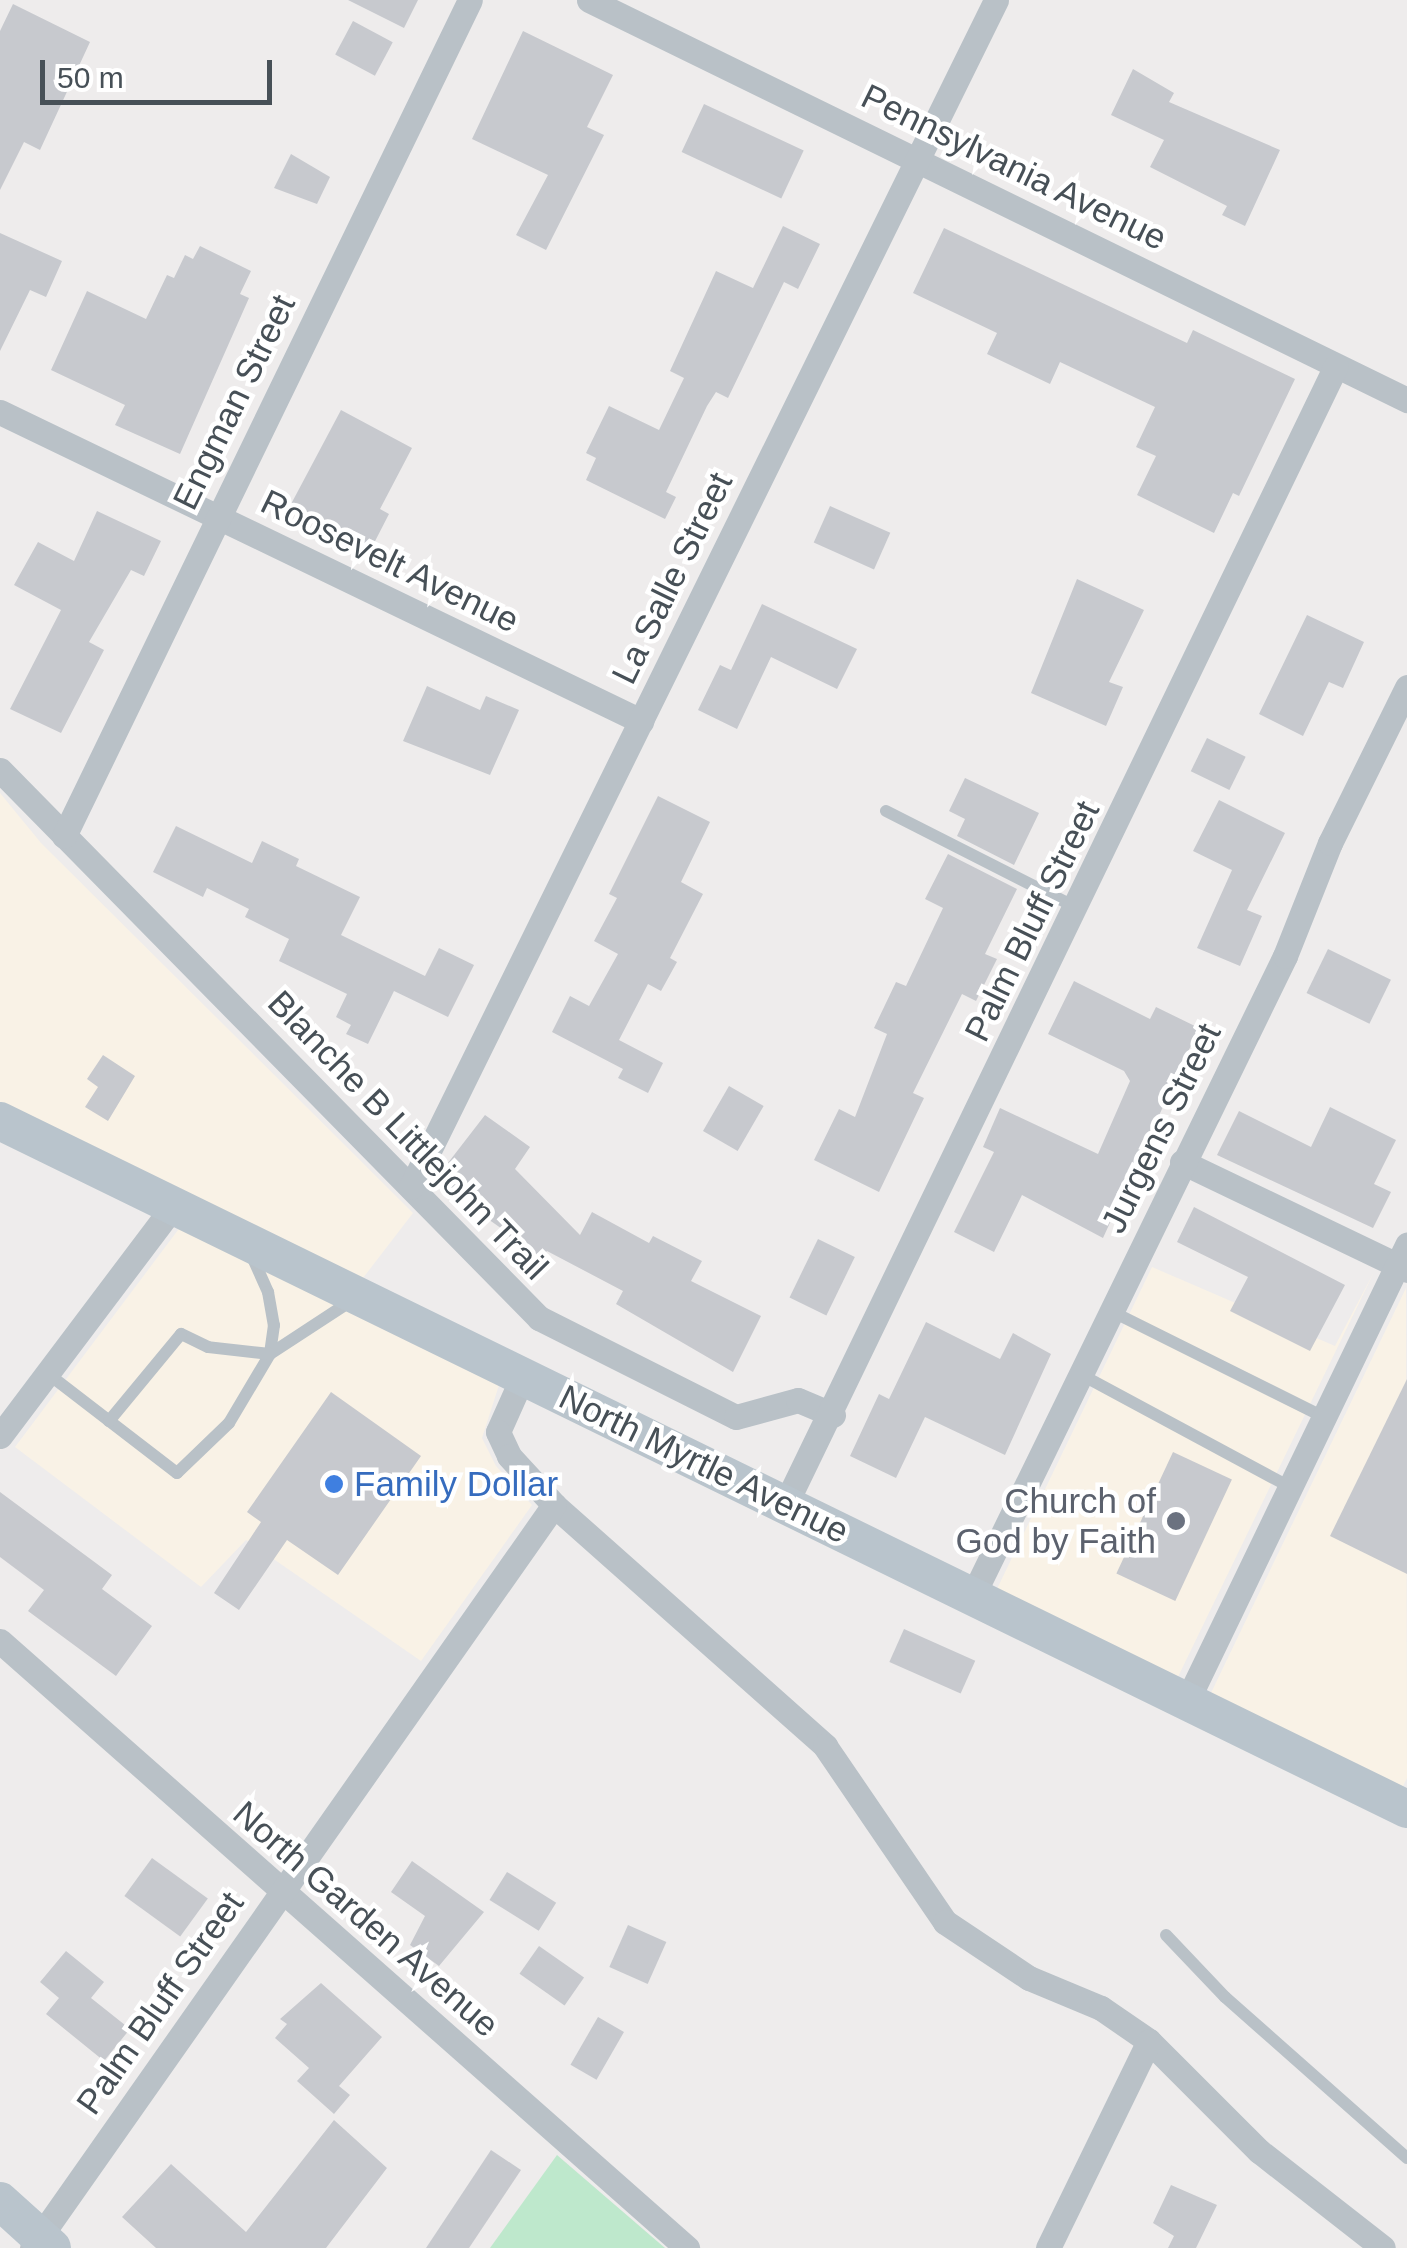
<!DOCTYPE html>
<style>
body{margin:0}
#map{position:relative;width:1407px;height:2248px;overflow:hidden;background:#eeecec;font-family:Arial,sans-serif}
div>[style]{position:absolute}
.commercial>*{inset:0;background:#f9f2e6}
.green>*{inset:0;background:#bee8cc}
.building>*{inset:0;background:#c7c9ce;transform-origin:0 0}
.lane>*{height:12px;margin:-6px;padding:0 6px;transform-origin:6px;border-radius:6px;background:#b9c1c7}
.street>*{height:25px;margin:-12.5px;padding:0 12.5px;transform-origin:12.5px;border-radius:12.5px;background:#b9c1c7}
.secondary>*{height:38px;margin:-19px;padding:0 19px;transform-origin:19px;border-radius:19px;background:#b9c4cc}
.dots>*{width:28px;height:28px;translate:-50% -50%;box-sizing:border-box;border:5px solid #fff;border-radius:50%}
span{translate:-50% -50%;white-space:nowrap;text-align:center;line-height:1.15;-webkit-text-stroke:9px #fff;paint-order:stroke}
.street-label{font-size:35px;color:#475057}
.shop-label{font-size:35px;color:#366cbe}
.left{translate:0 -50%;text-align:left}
.worship-label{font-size:35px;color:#5b616d}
.right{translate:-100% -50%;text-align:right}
.scale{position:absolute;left:40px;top:60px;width:232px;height:45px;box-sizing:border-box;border:5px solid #475057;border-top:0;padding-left:12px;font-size:30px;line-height:35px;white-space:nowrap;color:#475057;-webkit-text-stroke:8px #fff;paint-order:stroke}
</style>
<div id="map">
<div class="commercial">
<div style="clip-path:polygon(0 793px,41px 843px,413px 1213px,363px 1278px,0 1103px)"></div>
<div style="clip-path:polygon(181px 1226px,500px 1382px,482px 1438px,496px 1466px,532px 1505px,421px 1661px,246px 1540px,201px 1587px,15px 1447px)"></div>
<div style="clip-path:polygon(1152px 1267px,1335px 1346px,1374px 1272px,1176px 1681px,996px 1591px)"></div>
<div style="clip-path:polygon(1406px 1288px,1407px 1778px,1402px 1788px,1209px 1697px)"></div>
</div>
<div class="green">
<div style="clip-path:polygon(557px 2155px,665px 2248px,490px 2248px)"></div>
</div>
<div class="building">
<div style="clip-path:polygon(348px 0,418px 0,404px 28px)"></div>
<div style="clip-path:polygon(13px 4px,90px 42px,40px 150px,24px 142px,0 190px,0 31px)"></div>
<div style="left:353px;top:21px;width:45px;height:38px;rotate:28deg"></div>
<div style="clip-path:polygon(523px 31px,613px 75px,587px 127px,604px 135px,546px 250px,516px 235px,548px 175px,472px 139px)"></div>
<div style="clip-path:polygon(1133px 69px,1174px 93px,1169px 102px,1280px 150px,1245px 226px,1222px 215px,1227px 206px,1150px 167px,1164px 140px,1111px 115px)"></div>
<div style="left:704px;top:104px;width:110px;height:53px;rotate:25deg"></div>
<div style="clip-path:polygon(291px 154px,330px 177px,317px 204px,274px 188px)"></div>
<div style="clip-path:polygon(783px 226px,820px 244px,798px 289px,784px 282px,728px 398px,716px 392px,707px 406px,666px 492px,676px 497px,665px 519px,586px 480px,596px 458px,586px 453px,609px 406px,659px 430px,684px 378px,670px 371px,716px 271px,753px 288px)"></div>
<div style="clip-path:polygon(944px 228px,1187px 343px,1193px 330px,1295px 379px,1239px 496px,1233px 493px,1214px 533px,1137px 495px,1156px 456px,1136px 447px,1155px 407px,1060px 362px,1050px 384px,987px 354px,997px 333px,913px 293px)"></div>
<div style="clip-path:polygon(0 233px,62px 261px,46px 297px,30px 290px,0 351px)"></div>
<div style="clip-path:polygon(200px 246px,251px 271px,240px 294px,249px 298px,180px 454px,115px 425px,125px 405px,51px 370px,87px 291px,146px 319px,167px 275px,174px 278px,185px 255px,193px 259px)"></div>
<div style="clip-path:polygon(341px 410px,412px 448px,380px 509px,389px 514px,371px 549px,290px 506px)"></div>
<div style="left:830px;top:506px;width:66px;height:40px;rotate:24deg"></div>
<div style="clip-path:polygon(97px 511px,161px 541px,144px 576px,131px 570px,89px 642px,104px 650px,61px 733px,10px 709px,61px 610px,14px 585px,38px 542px,74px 561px)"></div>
<div style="clip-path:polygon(1077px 579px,1144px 610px,1109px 682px,1123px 687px,1106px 726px,1031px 693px)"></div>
<div style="clip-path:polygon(762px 604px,857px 649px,837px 689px,771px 657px,737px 729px,698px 710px,720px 665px,731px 670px)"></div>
<div style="clip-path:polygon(1307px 615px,1364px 642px,1343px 688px,1329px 682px,1303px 736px,1259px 714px)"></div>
<div style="clip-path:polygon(427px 686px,480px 710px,486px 696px,519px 710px,490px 775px,403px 741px)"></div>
<div style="left:1207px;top:738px;width:43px;height:37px;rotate:26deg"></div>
<div style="clip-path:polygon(965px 778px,1039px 813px,1014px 865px,957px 836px,965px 819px,949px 811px)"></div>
<div style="clip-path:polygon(658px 796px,710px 822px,681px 882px,703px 894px,670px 958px,677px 962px,661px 991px,648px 984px,619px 1040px,663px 1063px,648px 1093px,618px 1078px,623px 1069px,552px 1032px,570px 996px,589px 1006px,618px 954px,594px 941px,617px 898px,609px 894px)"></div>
<div style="clip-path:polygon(1219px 800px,1285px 833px,1247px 910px,1262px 916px,1240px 966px,1197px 948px,1232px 870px,1193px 851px)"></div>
<div style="clip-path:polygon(176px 826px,252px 863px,262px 841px,299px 859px,296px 866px,360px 897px,341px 935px,425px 976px,439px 948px,474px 965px,448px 1017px,394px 991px,368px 1044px,346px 1034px,351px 1025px,336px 1017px,347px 994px,279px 961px,289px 939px,245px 917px,249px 909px,207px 888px,203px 897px,153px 872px)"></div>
<div style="clip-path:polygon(948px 854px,1017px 889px,985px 954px,997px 959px,976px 1001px,962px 994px,913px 1093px,924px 1098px,879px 1192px,814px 1160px,839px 1109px,855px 1117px,887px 1034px,874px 1028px,896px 982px,906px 986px,943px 908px,925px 899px)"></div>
<div style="left:1328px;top:949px;width:70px;height:49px;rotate:26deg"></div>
<div style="clip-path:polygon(1074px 981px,1150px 1019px,1156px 1007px,1199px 1028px,1103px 1238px,1022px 1195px,994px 1252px,954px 1232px,994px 1152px,983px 1147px,1000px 1108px,1098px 1154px,1130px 1081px,1124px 1071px,1048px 1034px)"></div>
<div style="clip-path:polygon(103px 1055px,135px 1076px,108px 1121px,85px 1107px,98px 1087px,87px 1079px)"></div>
<div style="left:729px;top:1086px;width:40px;height:52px;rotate:30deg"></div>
<div style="clip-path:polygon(1330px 1107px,1396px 1140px,1374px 1184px,1391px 1192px,1373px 1228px,1217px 1155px,1239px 1111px,1311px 1147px)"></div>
<div style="clip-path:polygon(485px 1115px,530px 1147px,515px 1169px,580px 1235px,592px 1212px,649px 1243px,653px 1236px,702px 1261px,691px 1281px,761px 1316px,733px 1372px,616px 1304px,623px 1291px,547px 1251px,532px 1266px,505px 1231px,434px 1181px)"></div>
<div style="clip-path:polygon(1194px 1207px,1345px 1285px,1310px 1351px,1230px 1311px,1248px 1277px,1177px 1242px)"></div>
<div style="left:818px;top:1239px;width:41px;height:65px;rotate:26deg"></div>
<div style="clip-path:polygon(926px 1322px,1000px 1359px,1013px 1333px,1051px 1354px,1005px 1455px,925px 1417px,896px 1478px,850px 1456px,879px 1394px,889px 1399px)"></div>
<div style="clip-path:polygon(1407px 1379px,1407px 1574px,1330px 1536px)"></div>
<div style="clip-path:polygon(331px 1392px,421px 1456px,338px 1575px,287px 1540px,239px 1610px,214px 1593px,261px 1522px,247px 1512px)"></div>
<div style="left:1173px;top:1452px;width:65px;height:134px;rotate:25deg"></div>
<div style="clip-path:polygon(0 1492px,112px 1575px,102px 1589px,152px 1626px,116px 1676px,28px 1611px,44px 1590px,0 1557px)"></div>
<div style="left:904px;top:1629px;width:78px;height:36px;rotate:24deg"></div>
<div style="left:152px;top:1858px;width:69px;height:47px;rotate:36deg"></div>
<div style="clip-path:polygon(412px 1861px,484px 1912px,439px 1966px,410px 1945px,425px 1916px,391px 1892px)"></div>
<div style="left:507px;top:1872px;width:58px;height:33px;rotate:32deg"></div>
<div style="left:628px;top:1925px;width:42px;height:46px;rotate:24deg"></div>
<div style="left:539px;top:1946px;width:55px;height:34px;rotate:35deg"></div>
<div style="clip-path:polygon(66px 1951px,104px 1982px,91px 1998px,130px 2029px,104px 2061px,46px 2014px,59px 1998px,40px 1982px)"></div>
<div style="clip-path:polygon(321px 1983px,382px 2037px,339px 2086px,350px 2095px,334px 2114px,297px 2081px,309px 2068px,275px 2038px,287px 2024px,280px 2019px)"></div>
<div style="left:598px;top:2017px;width:30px;height:55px;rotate:30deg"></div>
<div style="clip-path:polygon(334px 2120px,387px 2168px,326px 2248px,156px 2248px,122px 2217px,171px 2164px,246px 2232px)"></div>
<div style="clip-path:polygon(491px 2150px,521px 2170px,469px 2248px,426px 2248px)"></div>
<div style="clip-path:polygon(1171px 2185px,1217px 2205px,1196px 2248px,1168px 2248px,1174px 2236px,1153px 2223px)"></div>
</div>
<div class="lane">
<div style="left:886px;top:811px;width:212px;rotate:26.9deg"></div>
<div style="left:251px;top:1254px;width:42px;rotate:65.9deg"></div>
<div style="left:268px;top:1292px;width:34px;rotate:80deg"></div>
<div style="left:274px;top:1325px;width:29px;rotate:98deg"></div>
<div style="left:1111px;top:1311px;width:238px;rotate:26.5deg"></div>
<div style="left:270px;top:1354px;width:97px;rotate:-33.2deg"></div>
<div style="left:47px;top:1373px;width:164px;rotate:37.6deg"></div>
<div style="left:177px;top:1473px;width:72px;rotate:-43.9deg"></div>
<div style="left:229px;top:1423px;width:80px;rotate:-59.3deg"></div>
<div style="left:270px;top:1354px;width:62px;rotate:-173.6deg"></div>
<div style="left:208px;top:1347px;width:30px;rotate:-154deg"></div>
<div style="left:181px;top:1334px;width:113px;rotate:129.6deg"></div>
<div style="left:1080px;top:1374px;width:238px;rotate:28.3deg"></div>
<div style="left:1166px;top:1935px;width:86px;rotate:46.4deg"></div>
<div style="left:1225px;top:1997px;width:243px;rotate:41.5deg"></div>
</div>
<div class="street">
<div style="left:589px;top:0;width:911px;rotate:26.06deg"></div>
<div style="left:0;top:412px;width:712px;rotate:25.74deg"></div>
<div style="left:0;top:770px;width:769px;rotate:45.47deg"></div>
<div style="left:539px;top:1318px;width:220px;rotate:26.7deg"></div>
<div style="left:736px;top:1417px;width:64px;rotate:-15.3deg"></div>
<div style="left:798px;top:1400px;width:38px;rotate:23deg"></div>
<div style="left:64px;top:836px;width:929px;rotate:-64.1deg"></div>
<div style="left:1182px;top:1162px;width:250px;rotate:25.6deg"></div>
<div style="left:411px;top:1187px;width:1323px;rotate:-63.76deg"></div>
<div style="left:523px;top:1376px;width:61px;rotate:114.1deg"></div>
<div style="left:498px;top:1432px;width:26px;rotate:65deg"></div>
<div style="left:509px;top:1456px;width:67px;rotate:47.4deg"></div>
<div style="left:554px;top:1505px;width:363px;rotate:41.6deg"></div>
<div style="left:825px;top:1746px;width:213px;rotate:55.7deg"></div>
<div style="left:945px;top:1922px;width:101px;rotate:33.7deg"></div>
<div style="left:1029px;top:1978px;width:78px;rotate:22.6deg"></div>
<div style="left:1101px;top:2008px;width:58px;rotate:34.5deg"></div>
<div style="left:1149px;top:2041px;width:156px;rotate:45deg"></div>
<div style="left:1259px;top:2151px;width:157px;rotate:38deg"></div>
<div style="left:0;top:1436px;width:289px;rotate:-53deg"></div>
<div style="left:786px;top:1503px;width:1263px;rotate:-64.19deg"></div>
<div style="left:972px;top:1597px;width:713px;rotate:-63.97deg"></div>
<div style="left:1285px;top:956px;width:122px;rotate:-68.3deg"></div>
<div style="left:1330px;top:843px;width:174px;rotate:-63.7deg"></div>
<div style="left:0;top:1641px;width:917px;rotate:41.46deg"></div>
<div style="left:1186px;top:1703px;width:509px;rotate:-64.24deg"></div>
<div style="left:32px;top:2248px;width:908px;rotate:-54.91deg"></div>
<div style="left:1048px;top:2248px;width:230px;rotate:-64deg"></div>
</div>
<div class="secondary">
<div style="left:0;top:1121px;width:1566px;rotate:26.06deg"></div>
<div style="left:0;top:2201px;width:70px;rotate:42.1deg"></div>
</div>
<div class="dots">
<div style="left:334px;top:1484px;background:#3f7fe0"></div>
<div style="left:1176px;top:1521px;background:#6b7280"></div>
</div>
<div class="street-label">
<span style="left:1014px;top:167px;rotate:26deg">Pennsylvania Avenue</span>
<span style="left:234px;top:402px;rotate:-64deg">Engman Street</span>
<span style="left:390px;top:561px;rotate:26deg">Roosevelt Avenue</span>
<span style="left:672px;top:578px;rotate:-64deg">La Salle Street</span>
<span style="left:1032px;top:921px;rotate:-64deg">Palm Bluff Street</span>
<span style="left:1161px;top:1128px;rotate:-64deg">Jurgens Street</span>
<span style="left:408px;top:1135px;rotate:46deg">Blanche B Littlejohn Trail</span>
<span style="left:704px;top:1464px;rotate:26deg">North Myrtle Avenue</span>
<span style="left:366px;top:1919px;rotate:41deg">North Garden Avenue</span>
<span style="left:160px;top:2003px;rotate:-55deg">Palm Bluff Street</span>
</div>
<div class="shop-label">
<span class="left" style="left:354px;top:1484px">Family Dollar</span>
</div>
<div class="worship-label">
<span class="right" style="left:1156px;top:1521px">Church of<br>God by Faith</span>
</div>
<div class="scale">50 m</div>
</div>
